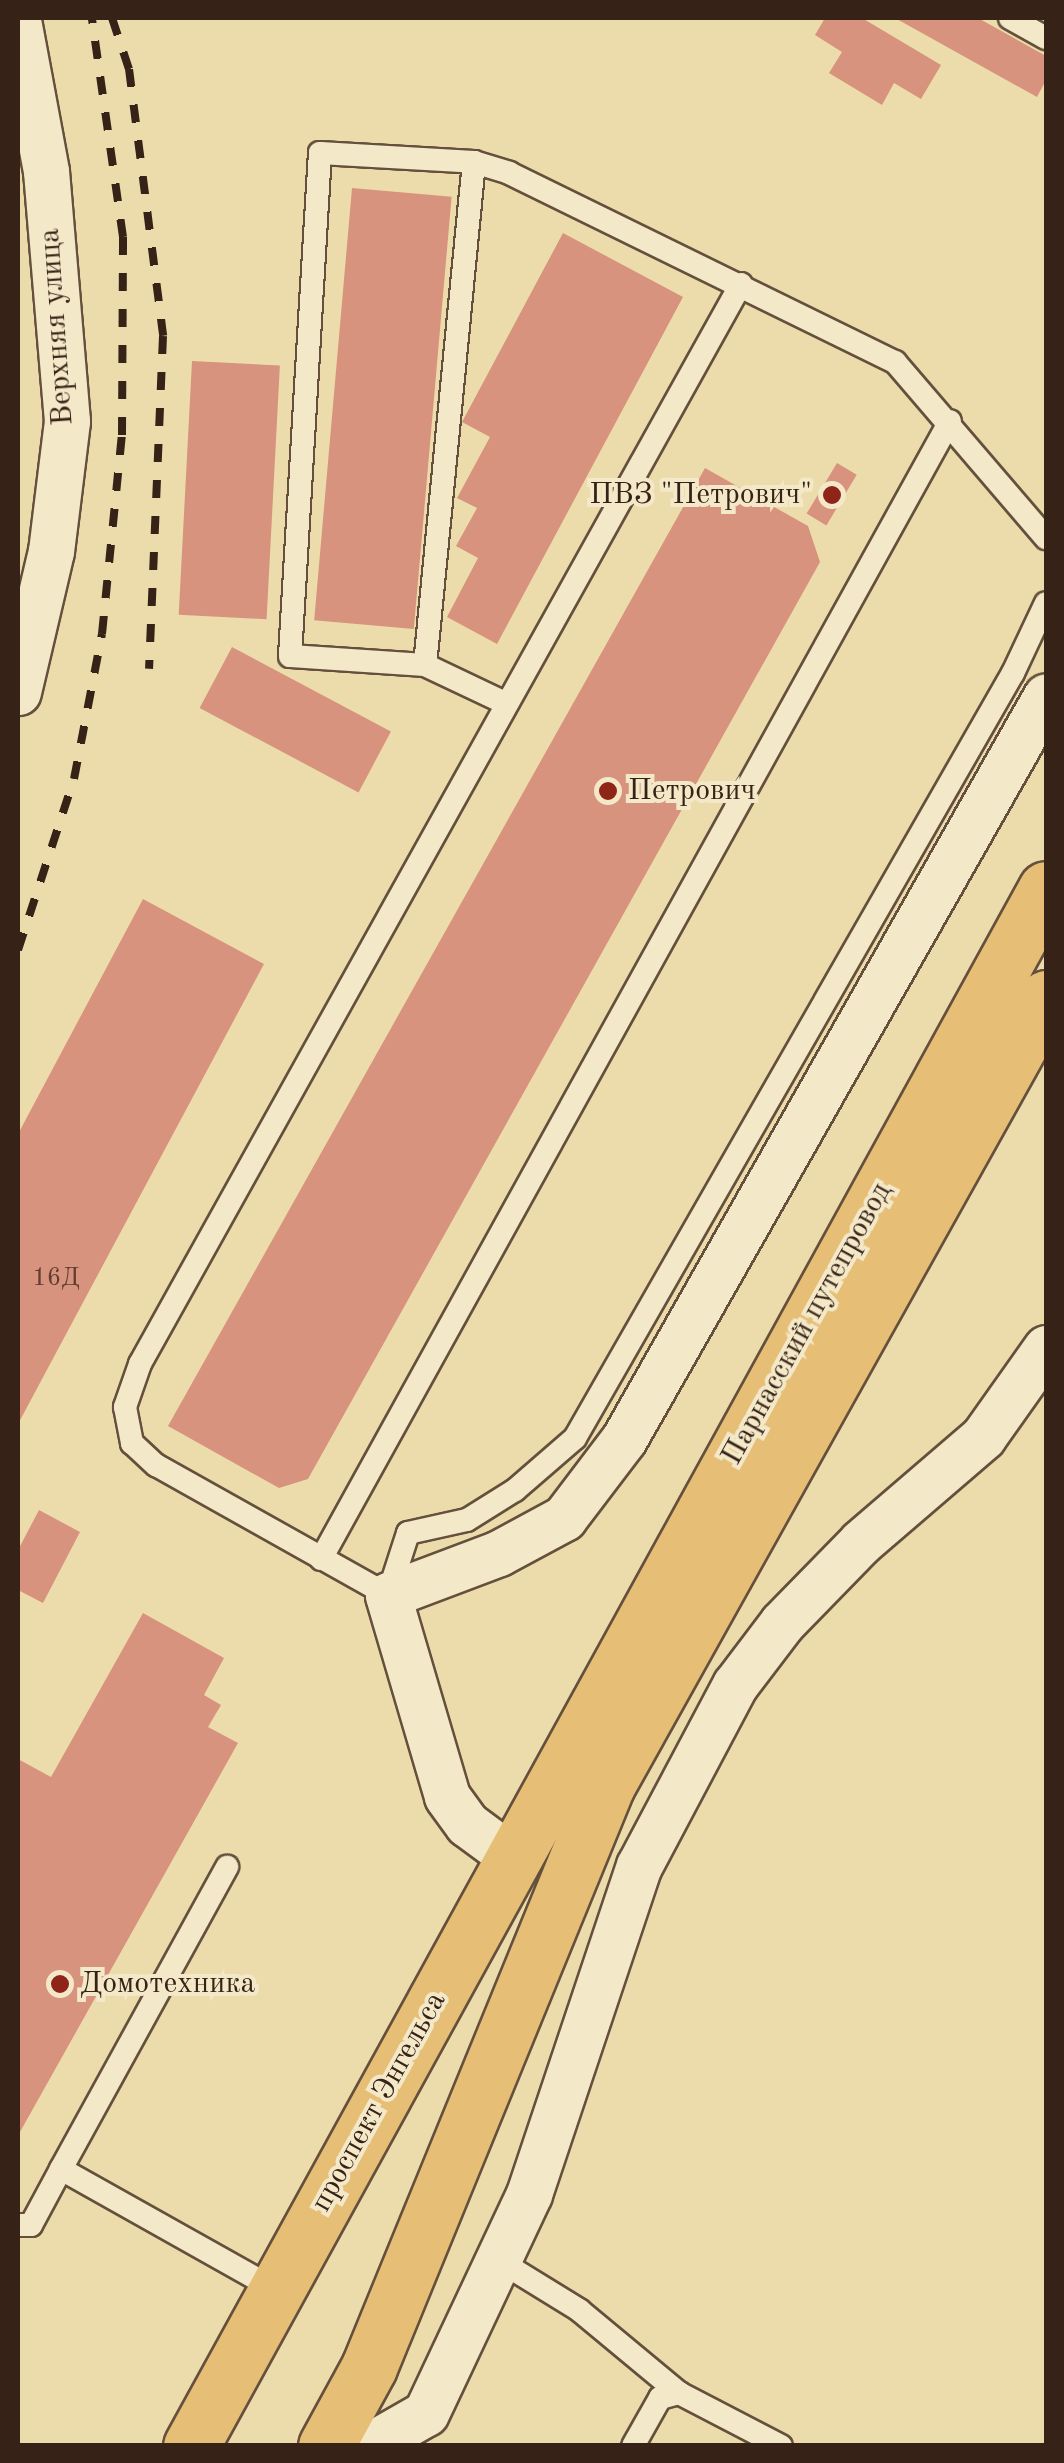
<!DOCTYPE html>
<meta charset="utf-8">
<style>
body{margin:0}
#map{position:relative;width:1064px;height:2463px;overflow:hidden;background:#eddcab;font-family:"Old Standard TT",serif}
div>[style]{position:absolute}
.building>*{inset:0;background:#d7937d;transform-origin:0 0}
.roads{filter:drop-shadow(2px 0 #64503c) drop-shadow(-2px 0 #64503c) drop-shadow(0 2px #64503c) drop-shadow(0 -2px #64503c)}
.service>*{height:22px;margin:-11px;padding:0 11px;transform-origin:11px;border-radius:11px;background:#f3e8c8}
.minor>*{height:45px;margin:-22.5px;padding:0 22.5px;transform-origin:22.5px;border-radius:22.5px;background:#f3e8c8}
.primary>*{height:55px;margin:-27.5px;padding:0 27.5px;transform-origin:27.5px;border-radius:27.5px;background:#e6be76}
.rail>*{height:8px;margin-top:-4px;transform-origin:0;background:repeating-linear-gradient(90deg,#372217 0 18px,transparent 0 36px)}
.dots>*{width:28px;height:28px;translate:-50% -50%;box-sizing:border-box;border:5px solid #f3e8c8;border-radius:50%}
span{translate:-50% -50%;white-space:nowrap;text-align:center;line-height:1.15;-webkit-text-stroke:8px #f3e8c8;paint-order:stroke}
.number-label{font-size:25px;color:#5f3e30}
.number-label span{-webkit-text-stroke-width:0}
.street-label{font-size:30px;color:#372217}
.poi-label{font-size:30px;color:#372217}
.right{translate:-100% -50%;text-align:right}
.left{translate:0 -50%;text-align:left}
.frame{position:absolute;inset:0;border:20px solid #372217;pointer-events:none}
</style>
<div id="map">
<div class="building">
<div style="clip-path:polygon(825px 18px,862px 18px,941px 65px,921px 99px,894px 83px,882px 105px,829px 73px,842px 52px,815px 35px)"></div>
<div style="clip-path:polygon(895px 18px,978px 18px,1046px 56px,1046px 80px,1037px 97px)"></div>
<div style="left:352px;top:188px;width:100px;height:434px;rotate:5deg"></div>
<div style="clip-path:polygon(563px 233px,683px 297px,497px 644px,447px 617px,478px 558px,456px 546px,477px 508px,457px 498px,490px 437px,462px 422px)"></div>
<div style="left:192px;top:361px;width:88px;height:254px;rotate:3deg"></div>
<div style="left:837px;top:463px;width:23px;height:59px;rotate:31deg"></div>
<div style="clip-path:polygon(705px 468px,808px 526px,820px 562px,308px 1479px,279px 1488px,168px 1426px)"></div>
<div style="left:232px;top:647px;width:180px;height:69px;rotate:28deg"></div>
<div style="clip-path:polygon(143px 899px,264px 964px,18px 1424px,18px 1134px)"></div>
<div style="clip-path:polygon(39px 1510px,80px 1532px,43px 1603px,18px 1590px,18px 1550px)"></div>
<div style="clip-path:polygon(143px 1613px,224px 1658px,204px 1695px,221px 1705px,208px 1727px,238px 1743px,20px 2132px,18px 1759px,51px 1777px)"></div>
</div>
<div class="roads">
<div class="service">
<div style="left:1010px;top:18px;width:41px;rotate:29.1deg"></div>
<div style="left:474px;top:162px;width:505px;rotate:95.56deg"></div>
<div style="left:425px;top:665px;width:135px;rotate:-176.2deg"></div>
<div style="left:290px;top:656px;width:504px;rotate:-86.59deg"></div>
<div style="left:320px;top:153px;width:154px;rotate:3.3deg"></div>
<div style="left:474px;top:162px;width:37px;rotate:17deg"></div>
<div style="left:509px;top:173px;width:430px;rotate:26.1deg"></div>
<div style="left:895px;top:362px;width:232px;rotate:49.4deg"></div>
<div style="left:741px;top:284px;width:1236px;rotate:119.1deg"></div>
<div style="left:140px;top:1364px;width:46px;rotate:109.2deg"></div>
<div style="left:125px;top:1407px;width:37px;rotate:79deg"></div>
<div style="left:132px;top:1443px;width:33px;rotate:43deg"></div>
<div style="left:156px;top:1465px;width:266px;rotate:29.3deg"></div>
<div style="left:388px;top:1595px;width:65px;rotate:-72.1deg"></div>
<div style="left:408px;top:1533px;width:60px;rotate:-12.4deg"></div>
<div style="left:467px;top:1520px;width:57px;rotate:-32deg"></div>
<div style="left:515px;top:1490px;width:79px;rotate:-40.9deg"></div>
<div style="left:575px;top:1438px;width:882px;rotate:-60.21deg"></div>
<div style="left:1013px;top:673px;width:77px;rotate:-64.8deg"></div>
<div style="left:425px;top:665px;width:89px;rotate:25.4deg"></div>
<div style="left:321px;top:1559px;width:1300px;rotate:-61.07deg"></div>
<div style="left:61px;top:2169px;width:345px;rotate:-61.2deg"></div>
<div style="left:18px;top:2225px;width:13px"></div>
<div style="left:31px;top:2225px;width:64px;rotate:-61.8deg"></div>
<div style="left:61px;top:2169px;width:248px;rotate:29.3deg"></div>
<div style="left:501px;top:2262px;width:92px;rotate:31.6deg"></div>
<div style="left:579px;top:2310px;width:130px;rotate:39.7deg"></div>
<div style="left:633px;top:2446px;width:55px;rotate:-60.6deg"></div>
<div style="left:660px;top:2398px;width:20px;rotate:-15deg"></div>
<div style="left:679px;top:2393px;width:115px;rotate:27.5deg"></div>
</div>
<div class="minor">
<div style="left:18px;top:20px;width:154px;rotate:79.5deg"></div>
<div style="left:46px;top:171px;width:251px;rotate:85.2deg"></div>
<div style="left:67px;top:421px;width:131px;rotate:97deg"></div>
<div style="left:51px;top:551px;width:145px;rotate:103.2deg"></div>
<div style="left:513px;top:1858px;width:57px;rotate:-143.5deg"></div>
<div style="left:467px;top:1824px;width:34px;rotate:-126deg"></div>
<div style="left:447px;top:1796px;width:209px;rotate:-106.4deg"></div>
<div style="left:388px;top:1595px;width:119px;rotate:-20.7deg"></div>
<div style="left:499px;top:1553px;width:74px;rotate:-28.3deg"></div>
<div style="left:564px;top:1518px;width:99px;rotate:-52.8deg"></div>
<div style="left:624px;top:1439px;width:854px;rotate:-60.4deg"></div>
<div style="left:339px;top:2446px;width:31px;rotate:-2deg"></div>
<div style="left:370px;top:2445px;width:64px;rotate:-29.7deg"></div>
<div style="left:426px;top:2413px;width:242px;rotate:-64.8deg"></div>
<div style="left:529px;top:2194px;width:346px;rotate:-71.5deg"></div>
<div style="left:639px;top:1866px;width:205px;rotate:-62.1deg"></div>
<div style="left:735px;top:1685px;width:78px;rotate:-52.8deg"></div>
<div style="left:782px;top:1623px;width:113px;rotate:-45.7deg"></div>
<div style="left:861px;top:1542px;width:161px;rotate:-40.7deg"></div>
<div style="left:983px;top:1437px;width:109px;rotate:-54.7deg"></div>
</div>
<div class="primary">
<div style="left:191px;top:2446px;width:1776px;rotate:-61.23deg"></div>
<div style="left:326px;top:2446px;width:90px;rotate:-61.4deg"></div>
<div style="left:369px;top:2367px;width:629px;rotate:-67.76deg"></div>
<div style="left:607px;top:1785px;width:901px;rotate:-60.85deg"></div>
</div>
</div>
<div class="rail">
<div style="left:112px;top:18px;width:54px;rotate:71.6deg"></div>
<div style="left:129px;top:69px;width:269px;rotate:82.7deg"></div>
<div style="left:163px;top:336px;width:333px;rotate:92.4deg"></div>
<div style="left:18px;top:950px;width:180px;rotate:-71.9deg"></div>
<div style="left:74px;top:779px;width:148px;rotate:-79.1deg"></div>
<div style="left:102px;top:634px;width:200px;rotate:-84.3deg"></div>
<div style="left:122px;top:435px;width:198px;rotate:-89.7deg"></div>
<div style="left:123px;top:237px;width:221px;rotate:-98.1deg"></div>
</div>
<div class="dots">
<div style="left:832px;top:495px;background:#8f2418"></div>
<div style="left:608px;top:791px;background:#8f2418"></div>
<div style="left:60px;top:1984px;background:#8f2418"></div>
</div>
<div class="number-label">
<span style="left:56px;top:1279px">16Д</span>
</div>
<div class="street-label">
<span style="left:57px;top:327px;rotate:-94deg">Верхняя улица</span>
<span style="left:807px;top:1324px;rotate:-61deg">Парнасский путепровод</span>
<span style="left:379px;top:2102px;rotate:-61deg">проспект Энгельса</span>
</div>
<div class="poi-label">
<span class="right" style="left:812px;top:495px">ПВЗ "Петрович"</span>
<span class="left" style="left:628px;top:791px">Петрович</span>
<span class="left" style="left:80px;top:1984px">Домотехника</span>
</div>
<div class="frame"></div>
</div>
